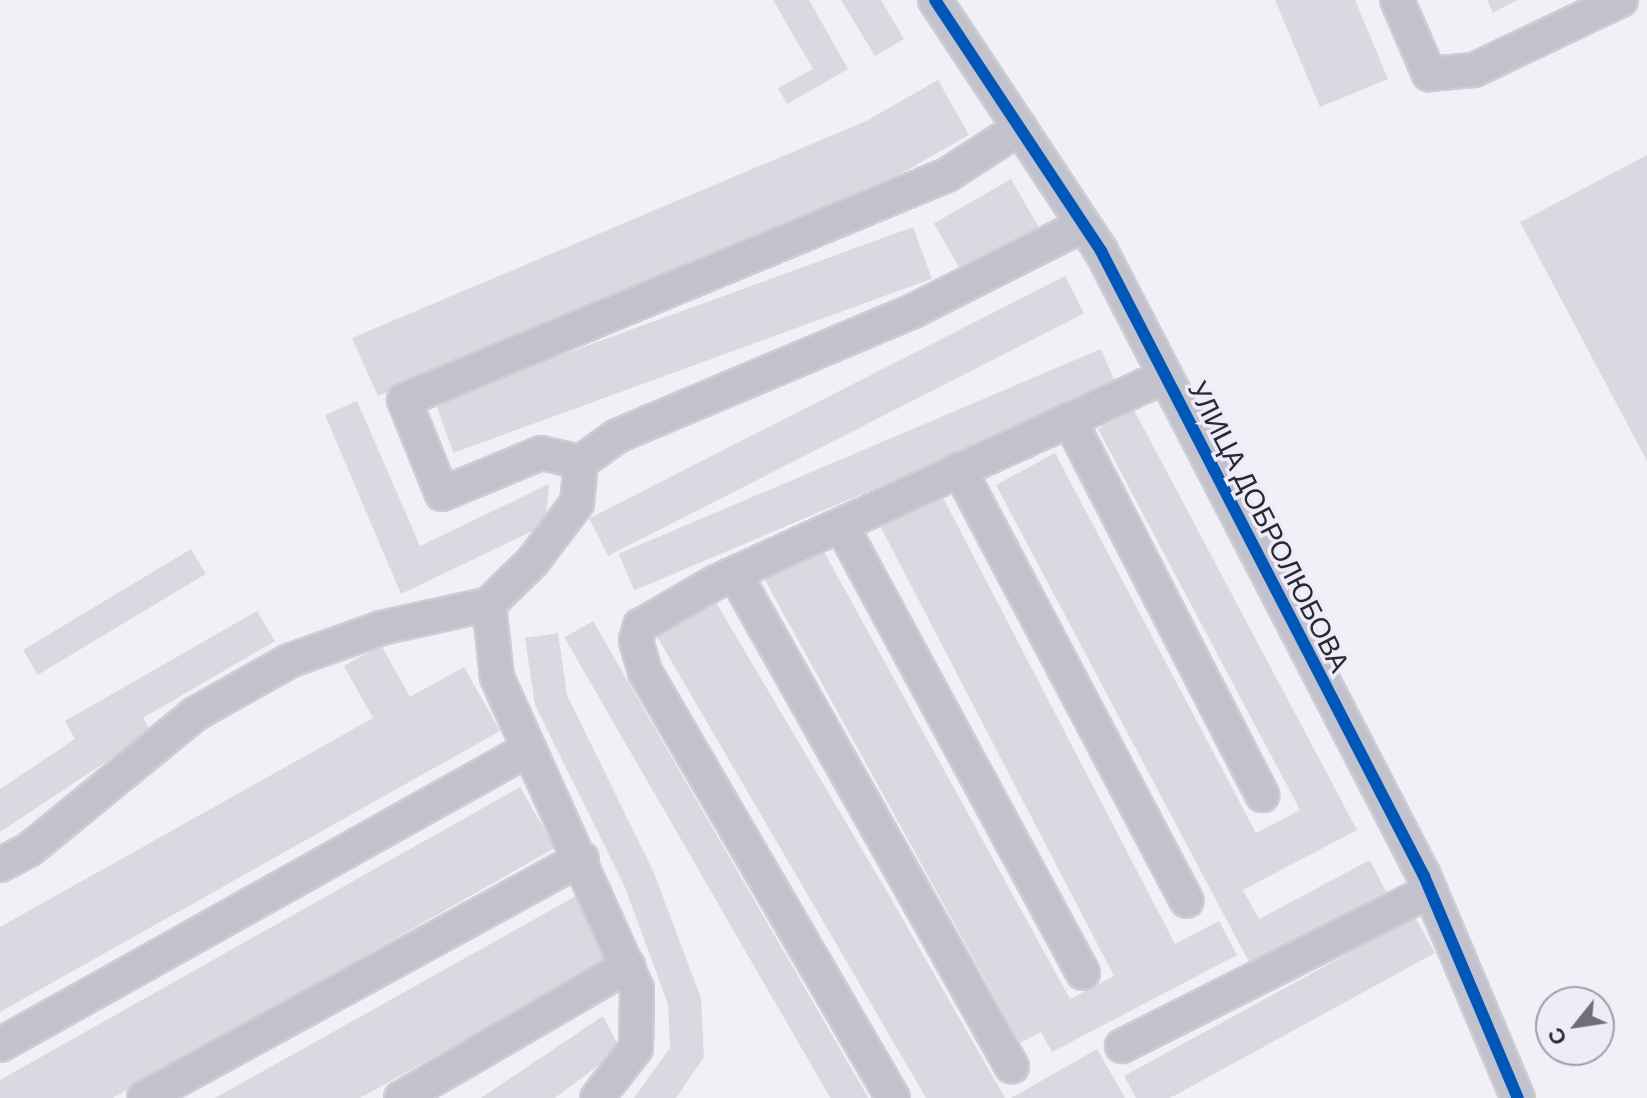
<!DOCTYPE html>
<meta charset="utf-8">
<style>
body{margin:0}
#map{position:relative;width:1647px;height:1098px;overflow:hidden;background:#f1f0f6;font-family:Barlow,sans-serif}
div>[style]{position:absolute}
.building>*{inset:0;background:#dcd8e1;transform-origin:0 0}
.roads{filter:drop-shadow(2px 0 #cecdd2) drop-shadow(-2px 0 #cecdd2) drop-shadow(0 2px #cecdd2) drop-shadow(0 -2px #cecdd2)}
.minor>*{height:32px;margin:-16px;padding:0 16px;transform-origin:16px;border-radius:16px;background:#c1c2cd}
.cycleway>*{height:12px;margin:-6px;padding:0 6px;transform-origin:6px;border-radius:6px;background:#0057b8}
span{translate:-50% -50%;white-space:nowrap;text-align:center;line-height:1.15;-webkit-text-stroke:7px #efecfa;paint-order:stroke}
.street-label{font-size:28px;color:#2b2835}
.north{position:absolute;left:1535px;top:986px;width:80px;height:80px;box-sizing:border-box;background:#efecfa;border:2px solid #a19eab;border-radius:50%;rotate:240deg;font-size:22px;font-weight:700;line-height:32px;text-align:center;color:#2b2835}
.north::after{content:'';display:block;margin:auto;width:28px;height:36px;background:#706e79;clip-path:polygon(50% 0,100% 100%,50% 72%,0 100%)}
</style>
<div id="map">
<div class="building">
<div style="clip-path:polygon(773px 0,809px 0,848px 69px,787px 104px,778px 88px,813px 69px)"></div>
<div style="clip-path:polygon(841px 0,881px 0,904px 39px,875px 56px)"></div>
<div style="clip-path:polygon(1275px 0,1355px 0,1388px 79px,1320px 107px)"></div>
<div style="clip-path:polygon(1487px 0,1517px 0,1493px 13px)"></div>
<div style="clip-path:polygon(938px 80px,969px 135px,893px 178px,378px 396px,352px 338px,866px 121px)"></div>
<div style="clip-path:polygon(1647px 155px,1647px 461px,1520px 222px)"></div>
<div style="left:1011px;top:179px;width:56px;height:89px;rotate:60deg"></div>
<div style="left:913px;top:227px;width:55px;height:509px;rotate:70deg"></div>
<div style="left:1065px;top:276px;width:42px;height:534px;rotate:63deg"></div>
<div style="left:1101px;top:349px;width:40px;height:524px;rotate:67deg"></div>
<div style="clip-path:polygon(357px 401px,420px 546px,549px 484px,545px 525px,401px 594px,325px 415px)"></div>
<div style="clip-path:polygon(1134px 410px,1357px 830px,1243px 890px,1259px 919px,1370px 860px,1386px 892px,1250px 964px,996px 485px,1055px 453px,1256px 833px,1300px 810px,1098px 429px)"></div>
<div style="clip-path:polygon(938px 488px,1175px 944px,1219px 921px,1237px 955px,1052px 1052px,1041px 1032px,1020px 1043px,765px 580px,822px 548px,1070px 999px,1114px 976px,877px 520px)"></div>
<div style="left:191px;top:549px;width:29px;height:196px;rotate:59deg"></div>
<div style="clip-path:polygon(714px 599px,890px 897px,1005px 1098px,926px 1098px,655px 633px)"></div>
<div style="clip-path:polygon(257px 611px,275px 641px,143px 718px,151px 732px,0 832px,0 789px,75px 739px,65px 721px)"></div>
<div style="left:593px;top:621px;width:550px;height:33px;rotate:60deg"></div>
<div style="clip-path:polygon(558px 633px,567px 695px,654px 873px,701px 998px,704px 1057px,676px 1098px,634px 1098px,670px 1048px,668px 1004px,624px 885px,535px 705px,525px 638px)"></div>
<div style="clip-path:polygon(381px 645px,410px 697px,464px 667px,500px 731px,0 1012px,0 927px,373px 718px,344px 666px)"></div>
<div style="clip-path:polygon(520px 787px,555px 848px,113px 1098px,0 1098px,0 1080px)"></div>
<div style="clip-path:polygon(576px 896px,611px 958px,360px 1098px,215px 1098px)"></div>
<div style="clip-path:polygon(1415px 917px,1435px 953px,1170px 1098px,1136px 1098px,1124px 1076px)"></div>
<div style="clip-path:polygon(603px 1016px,620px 1049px,555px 1098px,481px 1098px)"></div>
<div style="clip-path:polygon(1097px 1049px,1125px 1098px,1011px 1098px)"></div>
</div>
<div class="roads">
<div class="minor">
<div style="left:935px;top:0;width:301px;rotate:56.5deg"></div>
<div style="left:1101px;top:251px;width:704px;rotate:62.67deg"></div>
<div style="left:1424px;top:876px;width:241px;rotate:67.1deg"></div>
<div style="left:1397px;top:0;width:81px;rotate:66.6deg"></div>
<div style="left:1429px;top:74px;width:45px;rotate:-5.1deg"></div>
<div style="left:1474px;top:70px;width:163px;rotate:-25.5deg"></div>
<div style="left:1069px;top:419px;width:423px;rotate:62.8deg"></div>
<div style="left:581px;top:462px;width:41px;rotate:-167.3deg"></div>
<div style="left:541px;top:453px;width:107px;rotate:157.5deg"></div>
<div style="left:442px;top:494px;width:101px;rotate:-112deg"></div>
<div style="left:404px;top:400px;width:588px;rotate:-22.51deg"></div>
<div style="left:947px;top:175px;width:87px;rotate:-32.8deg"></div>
<div style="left:959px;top:469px;width:488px;rotate:62.2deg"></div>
<div style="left:841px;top:525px;width:509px;rotate:61.62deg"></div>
<div style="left:735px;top:574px;width:565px;rotate:60.67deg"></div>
<div style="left:0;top:865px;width:34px;rotate:-28deg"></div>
<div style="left:30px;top:849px;width:213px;rotate:-39.3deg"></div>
<div style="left:195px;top:714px;width:108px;rotate:-29.4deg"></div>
<div style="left:289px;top:661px;width:98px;rotate:-19.7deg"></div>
<div style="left:381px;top:628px;width:111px;rotate:-12.5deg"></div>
<div style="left:0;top:1045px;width:606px;rotate:-29.23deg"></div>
<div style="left:1122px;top:1046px;width:345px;rotate:-26.7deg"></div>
<div style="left:144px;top:1098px;width:499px;rotate:-28.7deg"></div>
<div style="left:401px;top:1098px;width:263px;rotate:-30.2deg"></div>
<div style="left:597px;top:1098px;width:63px;rotate:-52deg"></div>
<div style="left:636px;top:1048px;width:59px;rotate:-89deg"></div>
<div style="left:637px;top:989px;width:342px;rotate:-114.2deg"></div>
<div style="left:497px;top:677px;width:73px;rotate:-96.3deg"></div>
<div style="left:489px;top:604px;width:62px;rotate:-44.3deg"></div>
<div style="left:533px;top:561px;width:73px;rotate:-52.8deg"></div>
<div style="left:577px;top:503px;width:41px;rotate:-84.4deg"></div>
<div style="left:581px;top:462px;width:44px;rotate:-35.8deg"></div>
<div style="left:617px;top:436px;width:324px;rotate:-22.9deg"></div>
<div style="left:915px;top:310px;width:188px;rotate:-26.8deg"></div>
<div style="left:893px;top:1098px;width:493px;rotate:-120.2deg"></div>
<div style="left:645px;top:672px;width:33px;rotate:-106deg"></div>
<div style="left:636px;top:640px;width:15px;rotate:-74deg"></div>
<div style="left:640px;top:626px;width:88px;rotate:-30.1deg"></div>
<div style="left:716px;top:582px;width:494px;rotate:-24.6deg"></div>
</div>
</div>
<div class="cycleway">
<div style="left:935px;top:0;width:301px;rotate:56.5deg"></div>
<div style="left:1101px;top:251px;width:704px;rotate:62.67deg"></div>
<div style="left:1424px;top:876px;width:241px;rotate:67.1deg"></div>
</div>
<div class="street-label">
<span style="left:1270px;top:526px;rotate:63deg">УЛИЦА ДОБРОЛЮБОВА</span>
</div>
<div class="north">С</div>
</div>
